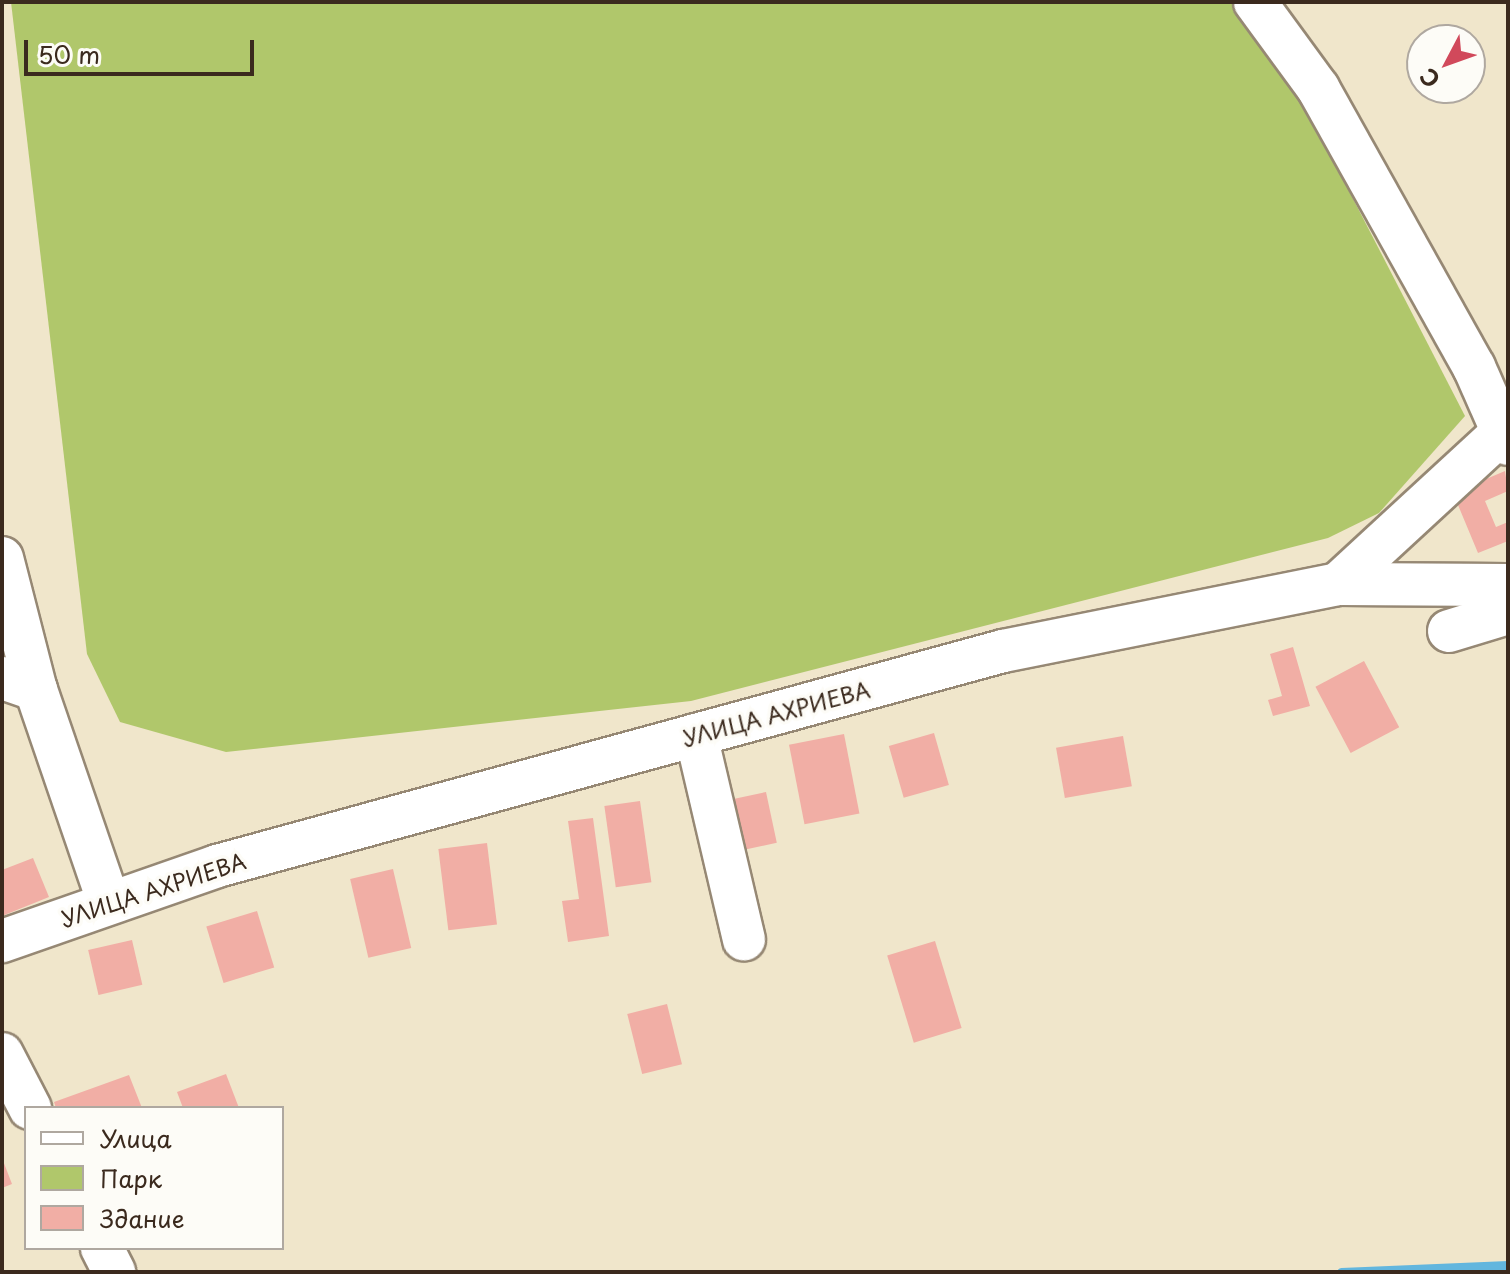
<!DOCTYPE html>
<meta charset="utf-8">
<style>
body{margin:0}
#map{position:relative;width:1510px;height:1274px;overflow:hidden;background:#f0e6cb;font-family:"Playpen Sans",sans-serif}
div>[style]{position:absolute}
.green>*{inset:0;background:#b0c76b}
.stream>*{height:9px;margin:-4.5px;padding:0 4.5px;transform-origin:4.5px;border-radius:4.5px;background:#62b6de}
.building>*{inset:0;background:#f1aea5;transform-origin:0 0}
.roads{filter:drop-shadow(2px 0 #968874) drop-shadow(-2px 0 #968874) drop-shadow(0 2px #968874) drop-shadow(0 -2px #968874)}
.minor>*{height:42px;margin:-21px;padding:0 21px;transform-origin:21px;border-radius:21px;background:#fff}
span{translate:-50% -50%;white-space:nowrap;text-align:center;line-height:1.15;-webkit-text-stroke:7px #fdfcf7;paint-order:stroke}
.street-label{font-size:22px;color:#3b2a1e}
.frame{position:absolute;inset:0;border:4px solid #3b2a1e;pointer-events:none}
.legend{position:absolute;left:24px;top:1106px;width:260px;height:144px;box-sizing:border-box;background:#fdfcf7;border:2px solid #afa8a0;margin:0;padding:10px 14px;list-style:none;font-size:24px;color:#3b2a1e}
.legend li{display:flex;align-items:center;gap:16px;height:40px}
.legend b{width:40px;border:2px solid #afa8a0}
.north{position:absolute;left:1406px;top:24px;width:80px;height:80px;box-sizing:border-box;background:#fdfcf7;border:2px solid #afa8a0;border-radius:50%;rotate:229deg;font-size:22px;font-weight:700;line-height:32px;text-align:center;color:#3b2a1e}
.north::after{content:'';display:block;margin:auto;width:28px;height:36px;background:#d1495b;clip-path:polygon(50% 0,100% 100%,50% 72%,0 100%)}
.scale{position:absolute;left:24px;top:40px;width:230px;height:36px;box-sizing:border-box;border:4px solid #3b2a1e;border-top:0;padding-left:10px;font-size:24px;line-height:28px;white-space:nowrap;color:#3b2a1e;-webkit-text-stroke:6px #fdfcf7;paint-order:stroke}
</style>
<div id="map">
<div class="green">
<div style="clip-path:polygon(11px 2px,1235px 2px,1314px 123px,1465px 416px,1379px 513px,1328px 538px,691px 701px,226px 752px,120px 722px,87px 654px)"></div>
</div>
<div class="stream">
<div style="left:1341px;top:1272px;width:167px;rotate:-2.4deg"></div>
</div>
<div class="building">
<div style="clip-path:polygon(1505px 471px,1508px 491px,1485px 501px,1496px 527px,1508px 522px,1508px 541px,1478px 553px,1453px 493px)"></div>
<div style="clip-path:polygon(1293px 647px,1310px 706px,1273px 716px,1268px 700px,1282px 696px,1270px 654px)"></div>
<div style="left:1364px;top:661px;width:75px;height:55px;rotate:62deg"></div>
<div style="left:934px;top:733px;width:54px;height:47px;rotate:74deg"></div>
<div style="left:844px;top:734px;width:81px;height:56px;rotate:79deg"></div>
<div style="left:1123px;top:736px;width:51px;height:68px;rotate:80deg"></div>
<div style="left:766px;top:792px;width:52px;height:44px;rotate:78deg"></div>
<div style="left:640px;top:801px;width:82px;height:36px;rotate:82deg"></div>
<div style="clip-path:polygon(593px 818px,609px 936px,568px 942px,562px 901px,579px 899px,568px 821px)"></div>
<div style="left:487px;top:843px;width:82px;height:49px;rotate:83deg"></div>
<div style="clip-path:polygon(33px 858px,49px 897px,2px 916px,2px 870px)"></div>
<div style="left:393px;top:869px;width:81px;height:44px;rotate:77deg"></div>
<div style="left:257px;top:911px;width:59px;height:53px;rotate:73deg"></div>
<div style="left:132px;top:940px;width:46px;height:45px;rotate:77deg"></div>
<div style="left:935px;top:941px;width:91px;height:50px;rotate:73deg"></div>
<div style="left:667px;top:1004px;width:62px;height:41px;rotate:76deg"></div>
<div style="clip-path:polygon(226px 1074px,239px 1108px,183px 1108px,177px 1092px)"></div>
<div style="clip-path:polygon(129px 1075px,142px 1108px,56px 1108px,54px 1102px)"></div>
<div style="clip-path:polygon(2px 1158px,12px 1184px,2px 1188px)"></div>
</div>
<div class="roads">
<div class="minor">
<div style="left:1255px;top:2px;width:107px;rotate:53.8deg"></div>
<div style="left:1318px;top:88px;width:320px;rotate:60.8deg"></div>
<div style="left:1474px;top:367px;width:84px;rotate:66.2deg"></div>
<div style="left:2px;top:558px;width:136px;rotate:75.6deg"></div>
<div style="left:1338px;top:584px;width:170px;rotate:0.3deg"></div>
<div style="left:1449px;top:631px;width:62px;rotate:-17deg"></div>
<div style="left:2px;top:678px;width:36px;rotate:19deg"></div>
<div style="left:36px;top:690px;width:222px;rotate:71.1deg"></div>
<div style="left:696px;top:735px;width:210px;rotate:76.8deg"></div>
<div style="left:2px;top:941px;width:228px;rotate:-19.2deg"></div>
<div style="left:217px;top:866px;width:815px;rotate:-15.3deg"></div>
<div style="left:1003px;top:651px;width:342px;rotate:-11.3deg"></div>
<div style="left:1338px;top:584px;width:231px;rotate:-42.7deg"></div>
<div style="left:2px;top:1054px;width:61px;rotate:62.6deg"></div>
<div style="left:102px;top:1248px;width:27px;rotate:63deg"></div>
</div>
</div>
<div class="street-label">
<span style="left:776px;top:713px;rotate:-15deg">УЛИЦА АХРИЕВА</span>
<span style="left:153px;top:889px;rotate:-18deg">УЛИЦА АХРИЕВА</span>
</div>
<div class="frame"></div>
<ul class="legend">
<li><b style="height:10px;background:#fff"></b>Улица</li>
<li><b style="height:22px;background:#b0c76b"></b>Парк</li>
<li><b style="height:22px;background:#f1aea5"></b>Здание</li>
</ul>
<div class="north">С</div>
<div class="scale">50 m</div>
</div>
